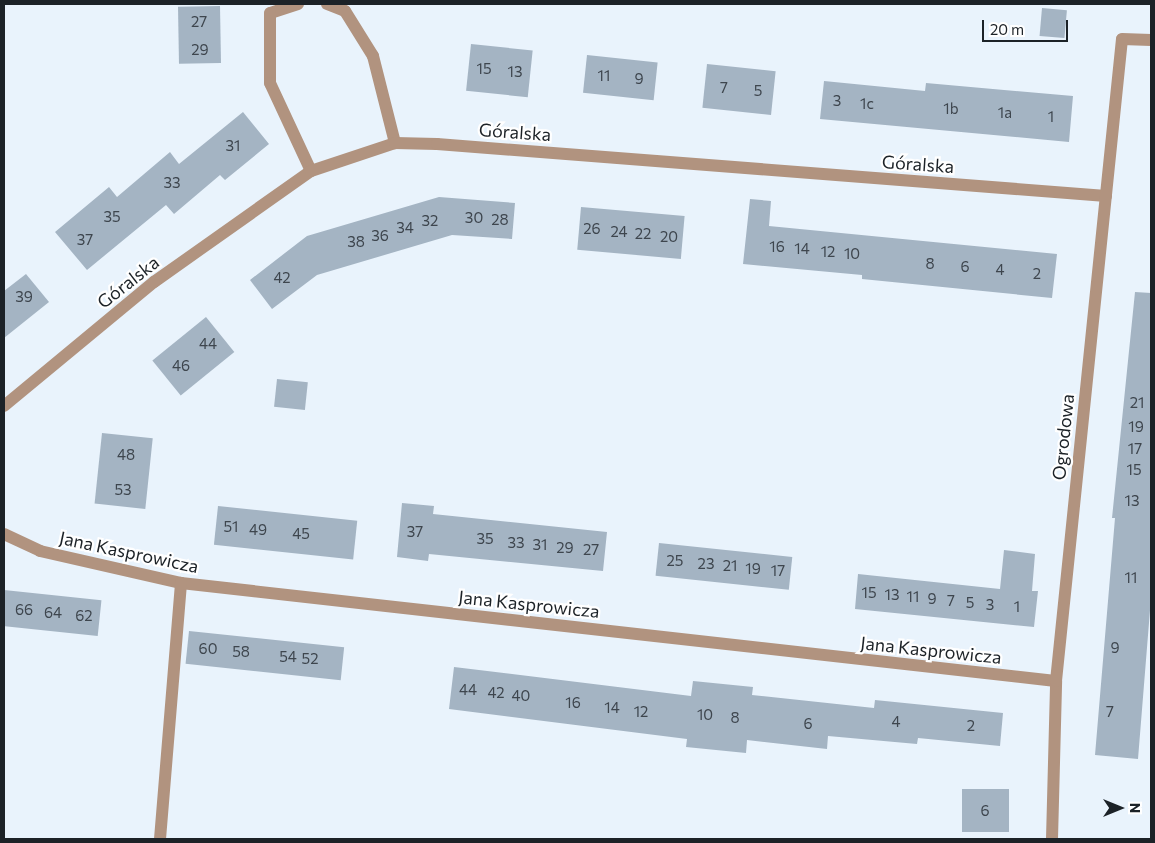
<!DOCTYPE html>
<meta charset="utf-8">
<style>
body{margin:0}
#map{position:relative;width:1155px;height:843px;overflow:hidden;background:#e9f3fc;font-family:Commissioner,sans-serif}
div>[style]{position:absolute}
.building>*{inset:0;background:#a4b4c3;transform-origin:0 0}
.lane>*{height:12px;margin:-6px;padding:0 6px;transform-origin:6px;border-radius:6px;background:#b1937f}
.street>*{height:12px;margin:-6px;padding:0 6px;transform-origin:6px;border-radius:6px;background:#b1937f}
span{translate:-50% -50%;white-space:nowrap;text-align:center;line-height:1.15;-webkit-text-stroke:4.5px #fff;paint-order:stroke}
.number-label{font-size:15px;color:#3e464e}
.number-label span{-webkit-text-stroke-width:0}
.street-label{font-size:18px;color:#1c2227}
.frame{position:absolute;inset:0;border:5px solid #1c2227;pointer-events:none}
.north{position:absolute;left:1095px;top:783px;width:50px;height:50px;-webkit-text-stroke:4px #fff;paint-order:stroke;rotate:90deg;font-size:14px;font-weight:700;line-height:20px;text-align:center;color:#1c2227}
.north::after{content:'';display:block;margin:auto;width:18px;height:22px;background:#1c2227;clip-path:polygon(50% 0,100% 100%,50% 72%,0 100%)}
.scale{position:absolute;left:982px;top:20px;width:86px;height:22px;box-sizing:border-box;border:2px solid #1c2227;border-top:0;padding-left:6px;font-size:15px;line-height:18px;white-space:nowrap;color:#1c2227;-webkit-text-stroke:4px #fff;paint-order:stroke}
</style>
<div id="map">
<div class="building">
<div style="left:220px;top:6px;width:57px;height:42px;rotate:89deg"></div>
<div style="left:1042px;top:8px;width:25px;height:28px;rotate:5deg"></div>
<div style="left:471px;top:44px;width:62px;height:47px;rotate:6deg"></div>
<div style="left:587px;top:55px;width:71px;height:38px;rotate:6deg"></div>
<div style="left:707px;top:64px;width:69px;height:44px;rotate:6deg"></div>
<div style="clip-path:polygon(824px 81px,925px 91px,926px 83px,1073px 96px,1069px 142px,820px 119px)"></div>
<div style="clip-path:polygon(243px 112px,269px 144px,225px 180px,220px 175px,174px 214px,166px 205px,87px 270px,55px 232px,109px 187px,117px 197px,170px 152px,179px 164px)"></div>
<div style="clip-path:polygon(439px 197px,515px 203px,512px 239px,452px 235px,317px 275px,272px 309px,250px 280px,307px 236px)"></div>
<div style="clip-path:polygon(750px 199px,771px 201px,769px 226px,1057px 254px,1052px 298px,862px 279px,862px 275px,743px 264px)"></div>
<div style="left:581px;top:207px;width:104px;height:43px;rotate:5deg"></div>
<div style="clip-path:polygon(26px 274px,49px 302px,4px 338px,4px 291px)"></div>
<div style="clip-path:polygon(1135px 292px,1151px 293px,1151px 598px,1138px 759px,1095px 755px,1115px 518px,1112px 518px)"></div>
<div style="left:206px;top:317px;width:45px;height:69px;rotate:51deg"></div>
<div style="left:277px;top:379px;width:31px;height:28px;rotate:6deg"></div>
<div style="left:102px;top:433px;width:51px;height:71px;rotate:6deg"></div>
<div style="clip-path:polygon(402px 503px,434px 506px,433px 514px,607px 532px,603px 571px,429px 554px,428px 561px,397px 557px)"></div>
<div style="left:218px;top:506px;width:140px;height:39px;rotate:6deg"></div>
<div style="left:659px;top:543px;width:134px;height:33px;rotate:6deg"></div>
<div style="clip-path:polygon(1004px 550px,1035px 554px,1032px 591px,1038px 591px,1034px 627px,855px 609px,858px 574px,1000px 589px)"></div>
<div style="left:4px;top:590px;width:98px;height:36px;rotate:6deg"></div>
<div style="left:189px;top:631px;width:156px;height:33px;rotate:6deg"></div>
<div style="clip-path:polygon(454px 667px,691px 696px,693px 681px,753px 687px,752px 695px,874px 708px,875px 700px,1003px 713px,1000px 746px,918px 738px,917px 744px,828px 736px,827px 749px,747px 740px,746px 753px,686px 747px,687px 739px,449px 709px)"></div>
<div style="left:1009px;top:789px;width:43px;height:47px;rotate:90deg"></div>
</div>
<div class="lane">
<div style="left:1122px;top:39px;width:29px;rotate:2deg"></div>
</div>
<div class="street">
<div style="left:298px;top:4px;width:29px;rotate:162deg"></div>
<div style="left:270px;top:13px;width:70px;rotate:90deg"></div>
<div style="left:270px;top:83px;width:97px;rotate:65deg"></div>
<div style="left:327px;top:4px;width:19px;rotate:21deg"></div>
<div style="left:345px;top:11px;width:53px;rotate:58.1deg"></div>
<div style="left:373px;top:56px;width:90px;rotate:75.8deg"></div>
<div style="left:4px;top:406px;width:195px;rotate:-39.6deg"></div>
<div style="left:154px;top:282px;width:192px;rotate:-35.3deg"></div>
<div style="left:311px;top:171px;width:89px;rotate:-18.4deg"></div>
<div style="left:395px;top:143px;width:42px;rotate:1.4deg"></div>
<div style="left:437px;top:144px;width:671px;rotate:4.44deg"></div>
<div style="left:4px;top:534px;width:40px;rotate:25deg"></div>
<div style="left:40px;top:551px;width:145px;rotate:12.8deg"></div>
<div style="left:181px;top:583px;width:880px;rotate:6.39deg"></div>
<div style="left:160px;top:839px;width:257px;rotate:-85.3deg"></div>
<div style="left:1052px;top:839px;width:158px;rotate:-88.5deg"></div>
<div style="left:1056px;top:681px;width:645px;rotate:-84.13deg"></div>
</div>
<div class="number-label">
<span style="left:199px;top:22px">27</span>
<span style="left:200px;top:50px">29</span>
<span style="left:484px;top:69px">15</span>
<span style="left:515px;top:72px">13</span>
<span style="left:604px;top:76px">11</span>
<span style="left:639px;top:79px">9</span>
<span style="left:724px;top:88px">7</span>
<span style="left:758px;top:91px">5</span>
<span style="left:837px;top:101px">3</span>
<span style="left:867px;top:104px">1c</span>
<span style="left:951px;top:109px">1b</span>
<span style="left:1005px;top:113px">1a</span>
<span style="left:1051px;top:117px">1</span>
<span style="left:233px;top:146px">31</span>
<span style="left:172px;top:183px">33</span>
<span style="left:112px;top:217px">35</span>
<span style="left:474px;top:218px">30</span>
<span style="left:500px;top:220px">28</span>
<span style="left:430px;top:221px">32</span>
<span style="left:405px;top:228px">34</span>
<span style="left:592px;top:229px">26</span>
<span style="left:619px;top:232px">24</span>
<span style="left:643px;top:234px">22</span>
<span style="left:380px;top:236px">36</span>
<span style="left:669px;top:237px">20</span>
<span style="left:85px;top:240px">37</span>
<span style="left:356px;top:242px">38</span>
<span style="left:777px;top:247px">16</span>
<span style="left:802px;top:249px">14</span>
<span style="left:828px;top:252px">12</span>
<span style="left:852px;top:254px">10</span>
<span style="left:930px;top:264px">8</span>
<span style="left:965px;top:267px">6</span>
<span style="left:1000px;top:270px">4</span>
<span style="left:1037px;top:274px">2</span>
<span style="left:282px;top:278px">42</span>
<span style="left:24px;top:297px">39</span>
<span style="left:208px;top:344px">44</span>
<span style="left:181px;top:366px">46</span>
<span style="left:1137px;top:403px">21</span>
<span style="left:1136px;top:427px">19</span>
<span style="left:1135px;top:449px">17</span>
<span style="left:126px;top:455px">48</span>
<span style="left:1134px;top:470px">15</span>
<span style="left:123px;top:490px">53</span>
<span style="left:1132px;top:501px">13</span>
<span style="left:231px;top:527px">51</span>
<span style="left:258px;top:530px">49</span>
<span style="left:415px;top:532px">37</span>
<span style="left:301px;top:534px">45</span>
<span style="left:485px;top:539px">35</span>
<span style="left:516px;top:543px">33</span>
<span style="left:540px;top:545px">31</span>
<span style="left:565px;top:548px">29</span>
<span style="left:591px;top:550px">27</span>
<span style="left:675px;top:561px">25</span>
<span style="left:706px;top:564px">23</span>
<span style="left:730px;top:566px">21</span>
<span style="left:753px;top:569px">19</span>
<span style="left:778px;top:571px">17</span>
<span style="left:1131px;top:578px">11</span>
<span style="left:869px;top:593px">15</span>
<span style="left:892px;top:595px">13</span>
<span style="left:913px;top:597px">11</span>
<span style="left:932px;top:599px">9</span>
<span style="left:951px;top:601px">7</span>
<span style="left:970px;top:603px">5</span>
<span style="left:990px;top:605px">3</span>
<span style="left:1017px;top:607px">1</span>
<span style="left:24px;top:610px">66</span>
<span style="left:53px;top:613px">64</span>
<span style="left:84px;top:616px">62</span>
<span style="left:1115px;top:648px">9</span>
<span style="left:208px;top:649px">60</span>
<span style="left:241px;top:652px">58</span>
<span style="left:288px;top:657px">54</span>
<span style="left:310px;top:659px">52</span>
<span style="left:468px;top:690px">44</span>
<span style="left:496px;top:693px">42</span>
<span style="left:521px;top:696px">40</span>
<span style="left:573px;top:703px">16</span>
<span style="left:612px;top:708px">14</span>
<span style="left:641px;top:712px">12</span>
<span style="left:1110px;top:712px">7</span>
<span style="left:705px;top:715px">10</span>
<span style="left:735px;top:718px">8</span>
<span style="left:896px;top:722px">4</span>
<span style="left:808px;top:724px">6</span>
<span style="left:971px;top:726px">2</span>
<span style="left:985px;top:811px">6</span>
</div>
<div class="street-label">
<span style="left:515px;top:132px;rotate:4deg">Góralska</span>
<span style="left:918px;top:164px;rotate:4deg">Góralska</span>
<span style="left:128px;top:282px;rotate:-38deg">Góralska</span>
<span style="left:1063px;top:437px;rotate:-84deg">Ogrodowa</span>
<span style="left:129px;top:552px;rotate:12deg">Jana Kasprowicza</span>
<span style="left:529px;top:604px;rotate:6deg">Jana Kasprowicza</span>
<span style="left:931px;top:650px;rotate:6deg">Jana Kasprowicza</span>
</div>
<div class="frame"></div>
<div class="north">N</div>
<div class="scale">20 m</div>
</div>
